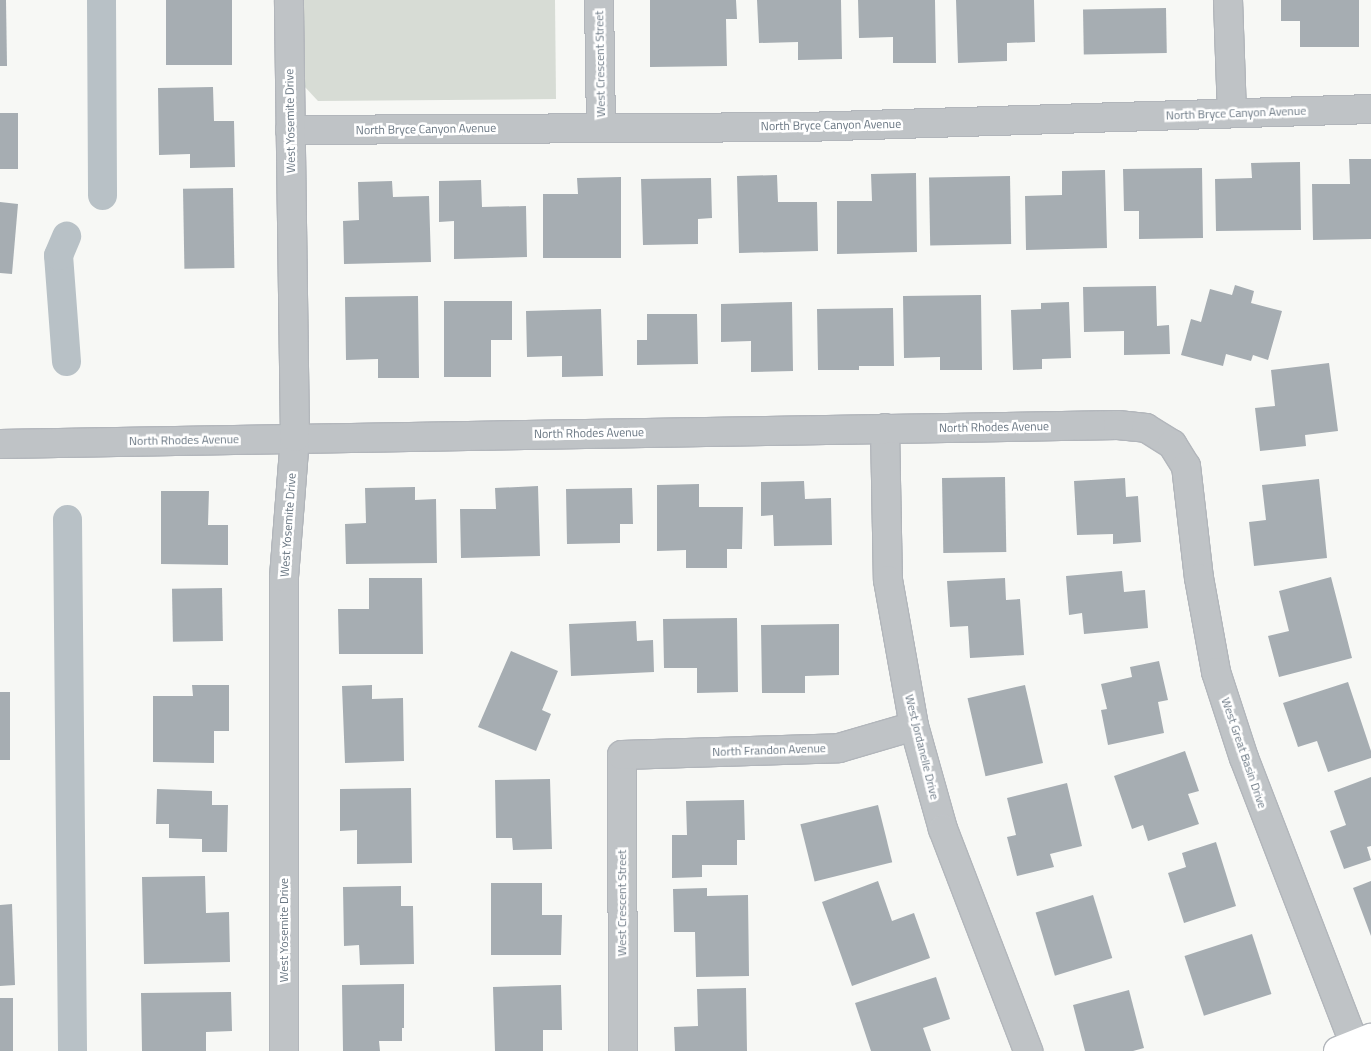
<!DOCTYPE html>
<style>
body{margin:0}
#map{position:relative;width:1371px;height:1051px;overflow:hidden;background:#f7f8f5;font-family:"Titillium Web",sans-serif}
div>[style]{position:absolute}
.green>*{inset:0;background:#d7dcd5}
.canal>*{height:29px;margin:-14.5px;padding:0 14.5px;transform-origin:14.5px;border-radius:14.5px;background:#b8c1c6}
.building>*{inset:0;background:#a6adb2;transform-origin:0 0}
.roads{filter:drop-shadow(1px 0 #b2b6bb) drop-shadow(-1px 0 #b2b6bb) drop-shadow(0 1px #b2b6bb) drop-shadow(0 -1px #b2b6bb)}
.street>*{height:28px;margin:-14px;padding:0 14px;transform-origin:14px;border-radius:14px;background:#bfc3c6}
.secondary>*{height:28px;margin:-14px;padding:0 14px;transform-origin:14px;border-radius:14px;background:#fff}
span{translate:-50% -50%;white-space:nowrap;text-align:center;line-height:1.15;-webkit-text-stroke:5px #fff;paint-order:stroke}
.street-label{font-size:12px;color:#6a7783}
</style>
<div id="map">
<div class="green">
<div style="clip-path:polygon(303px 0,555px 0,556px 99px,318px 101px,304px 86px)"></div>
</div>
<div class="canal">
<div style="left:101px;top:0;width:195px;rotate:89.7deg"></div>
<div style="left:66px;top:361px;width:106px;rotate:-94.3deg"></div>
<div style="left:58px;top:255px;width:21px;rotate:-67deg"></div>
<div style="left:67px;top:519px;width:532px;rotate:89.46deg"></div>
</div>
<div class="building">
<div style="clip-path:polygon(0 0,6px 0,7px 66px,0 66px)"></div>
<div style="left:166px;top:0;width:66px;height:65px"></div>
<div style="clip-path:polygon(650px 0,736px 0,737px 19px,726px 19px,727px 66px,650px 67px)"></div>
<div style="clip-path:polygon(757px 0,841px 0,842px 59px,798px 60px,798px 42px,759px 43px)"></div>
<div style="clip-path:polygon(858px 0,935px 0,936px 63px,893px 63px,893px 37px,859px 38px)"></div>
<div style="clip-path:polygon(956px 0,1034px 0,1035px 42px,1007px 43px,1007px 61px,958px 63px)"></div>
<div style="clip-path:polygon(1281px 0,1359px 0,1359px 47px,1300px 47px,1300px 21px,1281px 21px)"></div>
<div style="left:1166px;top:8px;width:45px;height:83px;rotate:89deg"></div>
<div style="clip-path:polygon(213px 87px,214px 121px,234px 121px,235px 167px,190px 168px,190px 154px,159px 155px,158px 88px)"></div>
<div style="left:0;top:113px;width:18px;height:56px"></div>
<div style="clip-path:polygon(1349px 159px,1371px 159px,1371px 239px,1313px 240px,1312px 184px,1350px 184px)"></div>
<div style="clip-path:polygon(1300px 162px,1301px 230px,1216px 231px,1215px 179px,1252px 178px,1251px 163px)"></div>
<div style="clip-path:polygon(1202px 168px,1203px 238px,1139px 239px,1139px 211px,1124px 211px,1123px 169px)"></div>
<div style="clip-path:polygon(1105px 170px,1107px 248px,1026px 250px,1025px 196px,1062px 195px,1062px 171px)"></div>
<div style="clip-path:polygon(916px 173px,917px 252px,837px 254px,837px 201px,872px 201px,871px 174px)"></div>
<div style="clip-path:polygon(777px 175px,778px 202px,817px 202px,818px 251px,739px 253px,737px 176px)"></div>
<div style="left:1010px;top:176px;width:68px;height:81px;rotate:89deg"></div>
<div style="clip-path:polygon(621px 177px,621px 258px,543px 258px,543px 194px,578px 194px,577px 178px)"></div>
<div style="clip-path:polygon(711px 178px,712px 218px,698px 219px,698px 244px,643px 245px,641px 179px)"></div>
<div style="clip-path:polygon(481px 180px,482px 207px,526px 206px,527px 257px,454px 259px,454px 221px,439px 222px,439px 181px)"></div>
<div style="clip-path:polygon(392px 181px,393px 197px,429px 196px,431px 262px,344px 264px,343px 221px,359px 220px,358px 182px)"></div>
<div style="left:233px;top:188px;width:80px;height:50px;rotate:89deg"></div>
<div style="clip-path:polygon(0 202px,18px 204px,12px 274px,0 273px)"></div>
<div style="clip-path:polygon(1235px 285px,1254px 291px,1251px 303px,1282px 311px,1268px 360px,1253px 355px,1251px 361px,1226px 354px,1223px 366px,1181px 355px,1191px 319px,1201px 322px,1210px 289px,1232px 295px)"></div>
<div style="clip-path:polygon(1156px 286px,1157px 326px,1169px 325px,1170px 354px,1124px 355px,1124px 331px,1084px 332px,1083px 287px)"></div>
<div style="clip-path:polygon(981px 295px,982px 370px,940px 370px,940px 357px,904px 358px,903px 296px)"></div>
<div style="clip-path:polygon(418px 296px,419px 378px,378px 378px,378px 359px,346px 360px,345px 297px)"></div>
<div style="clip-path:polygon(444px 301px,512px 301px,512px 340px,491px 340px,491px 377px,444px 377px)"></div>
<div style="clip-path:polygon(792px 302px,793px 371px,751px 372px,751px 341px,721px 342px,721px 304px)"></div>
<div style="clip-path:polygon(1069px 302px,1071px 358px,1042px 359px,1042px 369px,1013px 370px,1011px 310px,1041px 309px,1041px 303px)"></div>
<div style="clip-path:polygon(893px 308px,894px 366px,859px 366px,859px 370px,818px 370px,817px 309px)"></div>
<div style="clip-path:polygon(601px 309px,603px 376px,562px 377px,562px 356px,527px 357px,526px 311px)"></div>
<div style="clip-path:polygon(647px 314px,697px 314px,698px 364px,637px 365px,637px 340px,647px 340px)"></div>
<div style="clip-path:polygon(1329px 363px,1338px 431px,1305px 435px,1306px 446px,1260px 451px,1255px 408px,1275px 406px,1271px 370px)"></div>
<div style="left:1005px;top:477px;width:75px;height:63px;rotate:89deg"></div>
<div style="clip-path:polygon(1125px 478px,1126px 497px,1138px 496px,1141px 542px,1113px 544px,1113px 534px,1077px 535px,1074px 481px)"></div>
<div style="clip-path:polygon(1319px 479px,1327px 558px,1254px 566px,1249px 522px,1266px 520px,1262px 485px)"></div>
<div style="clip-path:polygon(804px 481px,805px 499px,831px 498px,832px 545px,774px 546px,773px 515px,761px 516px,761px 482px)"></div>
<div style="clip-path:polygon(699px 484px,699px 507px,743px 507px,742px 549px,727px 549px,727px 568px,686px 568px,686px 550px,657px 551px,657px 485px)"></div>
<div style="clip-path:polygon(538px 486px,540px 556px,461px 558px,460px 509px,496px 509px,495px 488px)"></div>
<div style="clip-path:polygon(415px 487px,415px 500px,436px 499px,437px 563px,346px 564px,345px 524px,366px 523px,365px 488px)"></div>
<div style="clip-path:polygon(632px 488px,633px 524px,620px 524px,620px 543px,567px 544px,566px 489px)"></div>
<div style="clip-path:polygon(161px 491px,209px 491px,208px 525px,228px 525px,228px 565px,161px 564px)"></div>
<div style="clip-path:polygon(1122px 571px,1124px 592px,1145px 590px,1148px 628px,1084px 634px,1082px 613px,1069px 615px,1066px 576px)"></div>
<div style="clip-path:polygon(1331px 577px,1352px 658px,1279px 677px,1268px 636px,1289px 631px,1279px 591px)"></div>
<div style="clip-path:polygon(369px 578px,422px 578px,423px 654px,339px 654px,338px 609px,369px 609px)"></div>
<div style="clip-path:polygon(1005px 578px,1006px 600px,1020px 599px,1024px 655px,970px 658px,968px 626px,950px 627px,947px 581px)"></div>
<div style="left:222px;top:588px;width:53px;height:50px;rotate:89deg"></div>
<div style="clip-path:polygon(737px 618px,738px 692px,697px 693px,697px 668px,664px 668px,663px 619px)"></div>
<div style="clip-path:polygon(636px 621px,637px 641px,653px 640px,654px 672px,571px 676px,569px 624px)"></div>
<div style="clip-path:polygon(839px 624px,839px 675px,805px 676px,805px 693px,762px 693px,761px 625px)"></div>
<div style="clip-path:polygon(511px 651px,558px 671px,542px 710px,551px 714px,536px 751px,478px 727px)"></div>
<div style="clip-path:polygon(1159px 661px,1168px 700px,1158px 702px,1164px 733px,1108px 745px,1101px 710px,1107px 709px,1101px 684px,1132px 677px,1130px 667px)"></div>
<div style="clip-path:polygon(1348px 682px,1371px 751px,1371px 758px,1328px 772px,1317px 741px,1298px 747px,1283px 703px)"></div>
<div style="clip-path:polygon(192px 685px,229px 685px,229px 731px,214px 731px,214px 763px,153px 762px,153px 696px,193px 696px)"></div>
<div style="clip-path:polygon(372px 685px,372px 699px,403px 698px,404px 761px,345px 763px,342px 686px)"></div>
<div style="left:1025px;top:685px;width:80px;height:59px;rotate:77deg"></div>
<div style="left:0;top:692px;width:10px;height:68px"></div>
<div style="clip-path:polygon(1185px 751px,1199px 791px,1188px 794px,1199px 824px,1148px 841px,1143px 825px,1132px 829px,1114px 776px)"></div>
<div style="clip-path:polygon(1371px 777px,1371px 846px,1367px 847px,1371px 860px,1344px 869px,1330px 831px,1346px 825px,1334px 791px)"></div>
<div style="clip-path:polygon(550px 779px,552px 849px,513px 850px,512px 838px,496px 838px,495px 780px)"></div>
<div style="clip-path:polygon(1067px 783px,1082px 846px,1050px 854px,1054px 867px,1017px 876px,1007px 837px,1016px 835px,1007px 798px)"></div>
<div style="clip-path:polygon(411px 788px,412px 863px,357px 864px,357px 830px,340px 831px,340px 789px)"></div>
<div style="clip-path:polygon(157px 789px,212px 791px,212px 805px,228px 805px,227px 852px,202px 852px,202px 839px,169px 838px,169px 824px,156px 824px)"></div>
<div style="clip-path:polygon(744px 800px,745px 840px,737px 840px,737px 865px,702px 865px,702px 877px,672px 878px,672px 835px,687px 835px,686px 801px)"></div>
<div style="left:878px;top:805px;width:59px;height:80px;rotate:76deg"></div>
<div style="clip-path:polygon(1216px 842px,1236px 906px,1184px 923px,1168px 873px,1186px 867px,1182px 853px)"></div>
<div style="clip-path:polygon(205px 876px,206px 913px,229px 912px,230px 962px,144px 964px,142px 877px)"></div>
<div style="clip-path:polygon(878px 881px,892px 921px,914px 913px,930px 958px,852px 986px,822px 902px)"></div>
<div style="clip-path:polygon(1371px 881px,1371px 936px,1353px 888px)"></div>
<div style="clip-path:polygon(491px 883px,542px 883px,542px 915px,562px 915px,561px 955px,491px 955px)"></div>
<div style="clip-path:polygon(401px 886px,401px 906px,413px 906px,414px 964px,360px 965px,359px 945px,344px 946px,343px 887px)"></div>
<div style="clip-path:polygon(707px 888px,707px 896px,748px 895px,749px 976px,696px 977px,695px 932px,674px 932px,673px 889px)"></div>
<div style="left:1093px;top:895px;width:66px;height:60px;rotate:73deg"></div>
<div style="clip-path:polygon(12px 904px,15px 985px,0 986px,0 905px)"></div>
<div style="left:1252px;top:934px;width:63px;height:71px;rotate:72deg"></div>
<div style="clip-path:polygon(936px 977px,950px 1019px,923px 1028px,931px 1051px,871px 1051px,855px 1003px)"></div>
<div style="clip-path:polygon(404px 984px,404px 1028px,402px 1028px,402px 1041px,379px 1041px,380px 1051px,343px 1051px,342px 985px)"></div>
<div style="clip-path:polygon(561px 985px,562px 1030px,543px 1030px,543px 1051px,495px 1051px,493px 987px)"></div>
<div style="clip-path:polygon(746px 988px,747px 1051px,675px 1051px,674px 1027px,698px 1026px,697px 989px)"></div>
<div style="clip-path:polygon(1129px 990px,1144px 1048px,1133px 1051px,1085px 1051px,1073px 1005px)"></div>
<div style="clip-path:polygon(231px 992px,232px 1031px,206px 1032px,206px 1051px,142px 1051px,141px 993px)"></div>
<div style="left:0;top:998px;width:13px;height:53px"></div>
</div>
<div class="roads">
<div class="street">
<div style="left:599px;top:0;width:127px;rotate:89.1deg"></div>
<div style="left:1228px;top:0;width:113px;rotate:88deg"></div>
<div style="left:290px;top:130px;width:515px;rotate:-0.33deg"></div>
<div style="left:805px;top:127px;width:566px;rotate:-1.82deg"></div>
<div style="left:885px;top:428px;width:152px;rotate:88.9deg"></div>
<div style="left:888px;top:580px;width:148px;rotate:79.9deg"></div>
<div style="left:914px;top:726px;width:107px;rotate:74.3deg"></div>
<div style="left:943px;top:829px;width:238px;rotate:69deg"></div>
<div style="left:0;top:444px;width:1118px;rotate:-0.97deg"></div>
<div style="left:1118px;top:425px;width:28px;rotate:6deg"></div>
<div style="left:1146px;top:428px;width:31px;rotate:32deg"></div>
<div style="left:1172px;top:444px;width:26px;rotate:58deg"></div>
<div style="left:1186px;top:466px;width:113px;rotate:83.4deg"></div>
<div style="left:1199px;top:578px;width:96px;rotate:79.7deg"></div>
<div style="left:1216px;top:672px;width:90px;rotate:72deg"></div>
<div style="left:1244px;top:758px;width:314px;rotate:68.9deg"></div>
<div style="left:284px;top:1051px;width:474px;rotate:-90deg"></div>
<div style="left:284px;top:577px;width:140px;rotate:-85.5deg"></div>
<div style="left:295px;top:437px;width:437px;rotate:-90.8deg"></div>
<div style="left:623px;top:1051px;width:296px;rotate:-90.2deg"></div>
<div style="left:622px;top:755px;width:217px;rotate:-1.8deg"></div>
<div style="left:839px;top:748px;width:78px;rotate:-16.3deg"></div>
</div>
<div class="secondary">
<div style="left:1338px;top:1051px;width:35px;rotate:-22deg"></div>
</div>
</div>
<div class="street-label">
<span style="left:600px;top:64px;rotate:-91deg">West Crescent Street</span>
<span style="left:1236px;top:113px;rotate:-2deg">North Bryce Canyon Avenue</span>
<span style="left:290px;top:121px;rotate:-91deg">West Yosemite Drive</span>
<span style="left:831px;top:125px;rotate:-1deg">North Bryce Canyon Avenue</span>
<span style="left:426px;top:129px;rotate:-1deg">North Bryce Canyon Avenue</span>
<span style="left:994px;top:427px;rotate:-1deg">North Rhodes Avenue</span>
<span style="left:589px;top:433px;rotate:-1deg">North Rhodes Avenue</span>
<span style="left:184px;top:440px;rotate:-1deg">North Rhodes Avenue</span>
<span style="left:288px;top:525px;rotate:-86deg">West Yosemite Drive</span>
<span style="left:922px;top:747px;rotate:76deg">West Jordanelle Drive</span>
<span style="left:769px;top:750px;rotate:-2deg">North Frandon Avenue</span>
<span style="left:1244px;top:753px;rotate:71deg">West Great Basin Drive</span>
<span style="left:622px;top:903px;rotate:-90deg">West Crescent Street</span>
<span style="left:284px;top:930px;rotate:-90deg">West Yosemite Drive</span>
</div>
</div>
